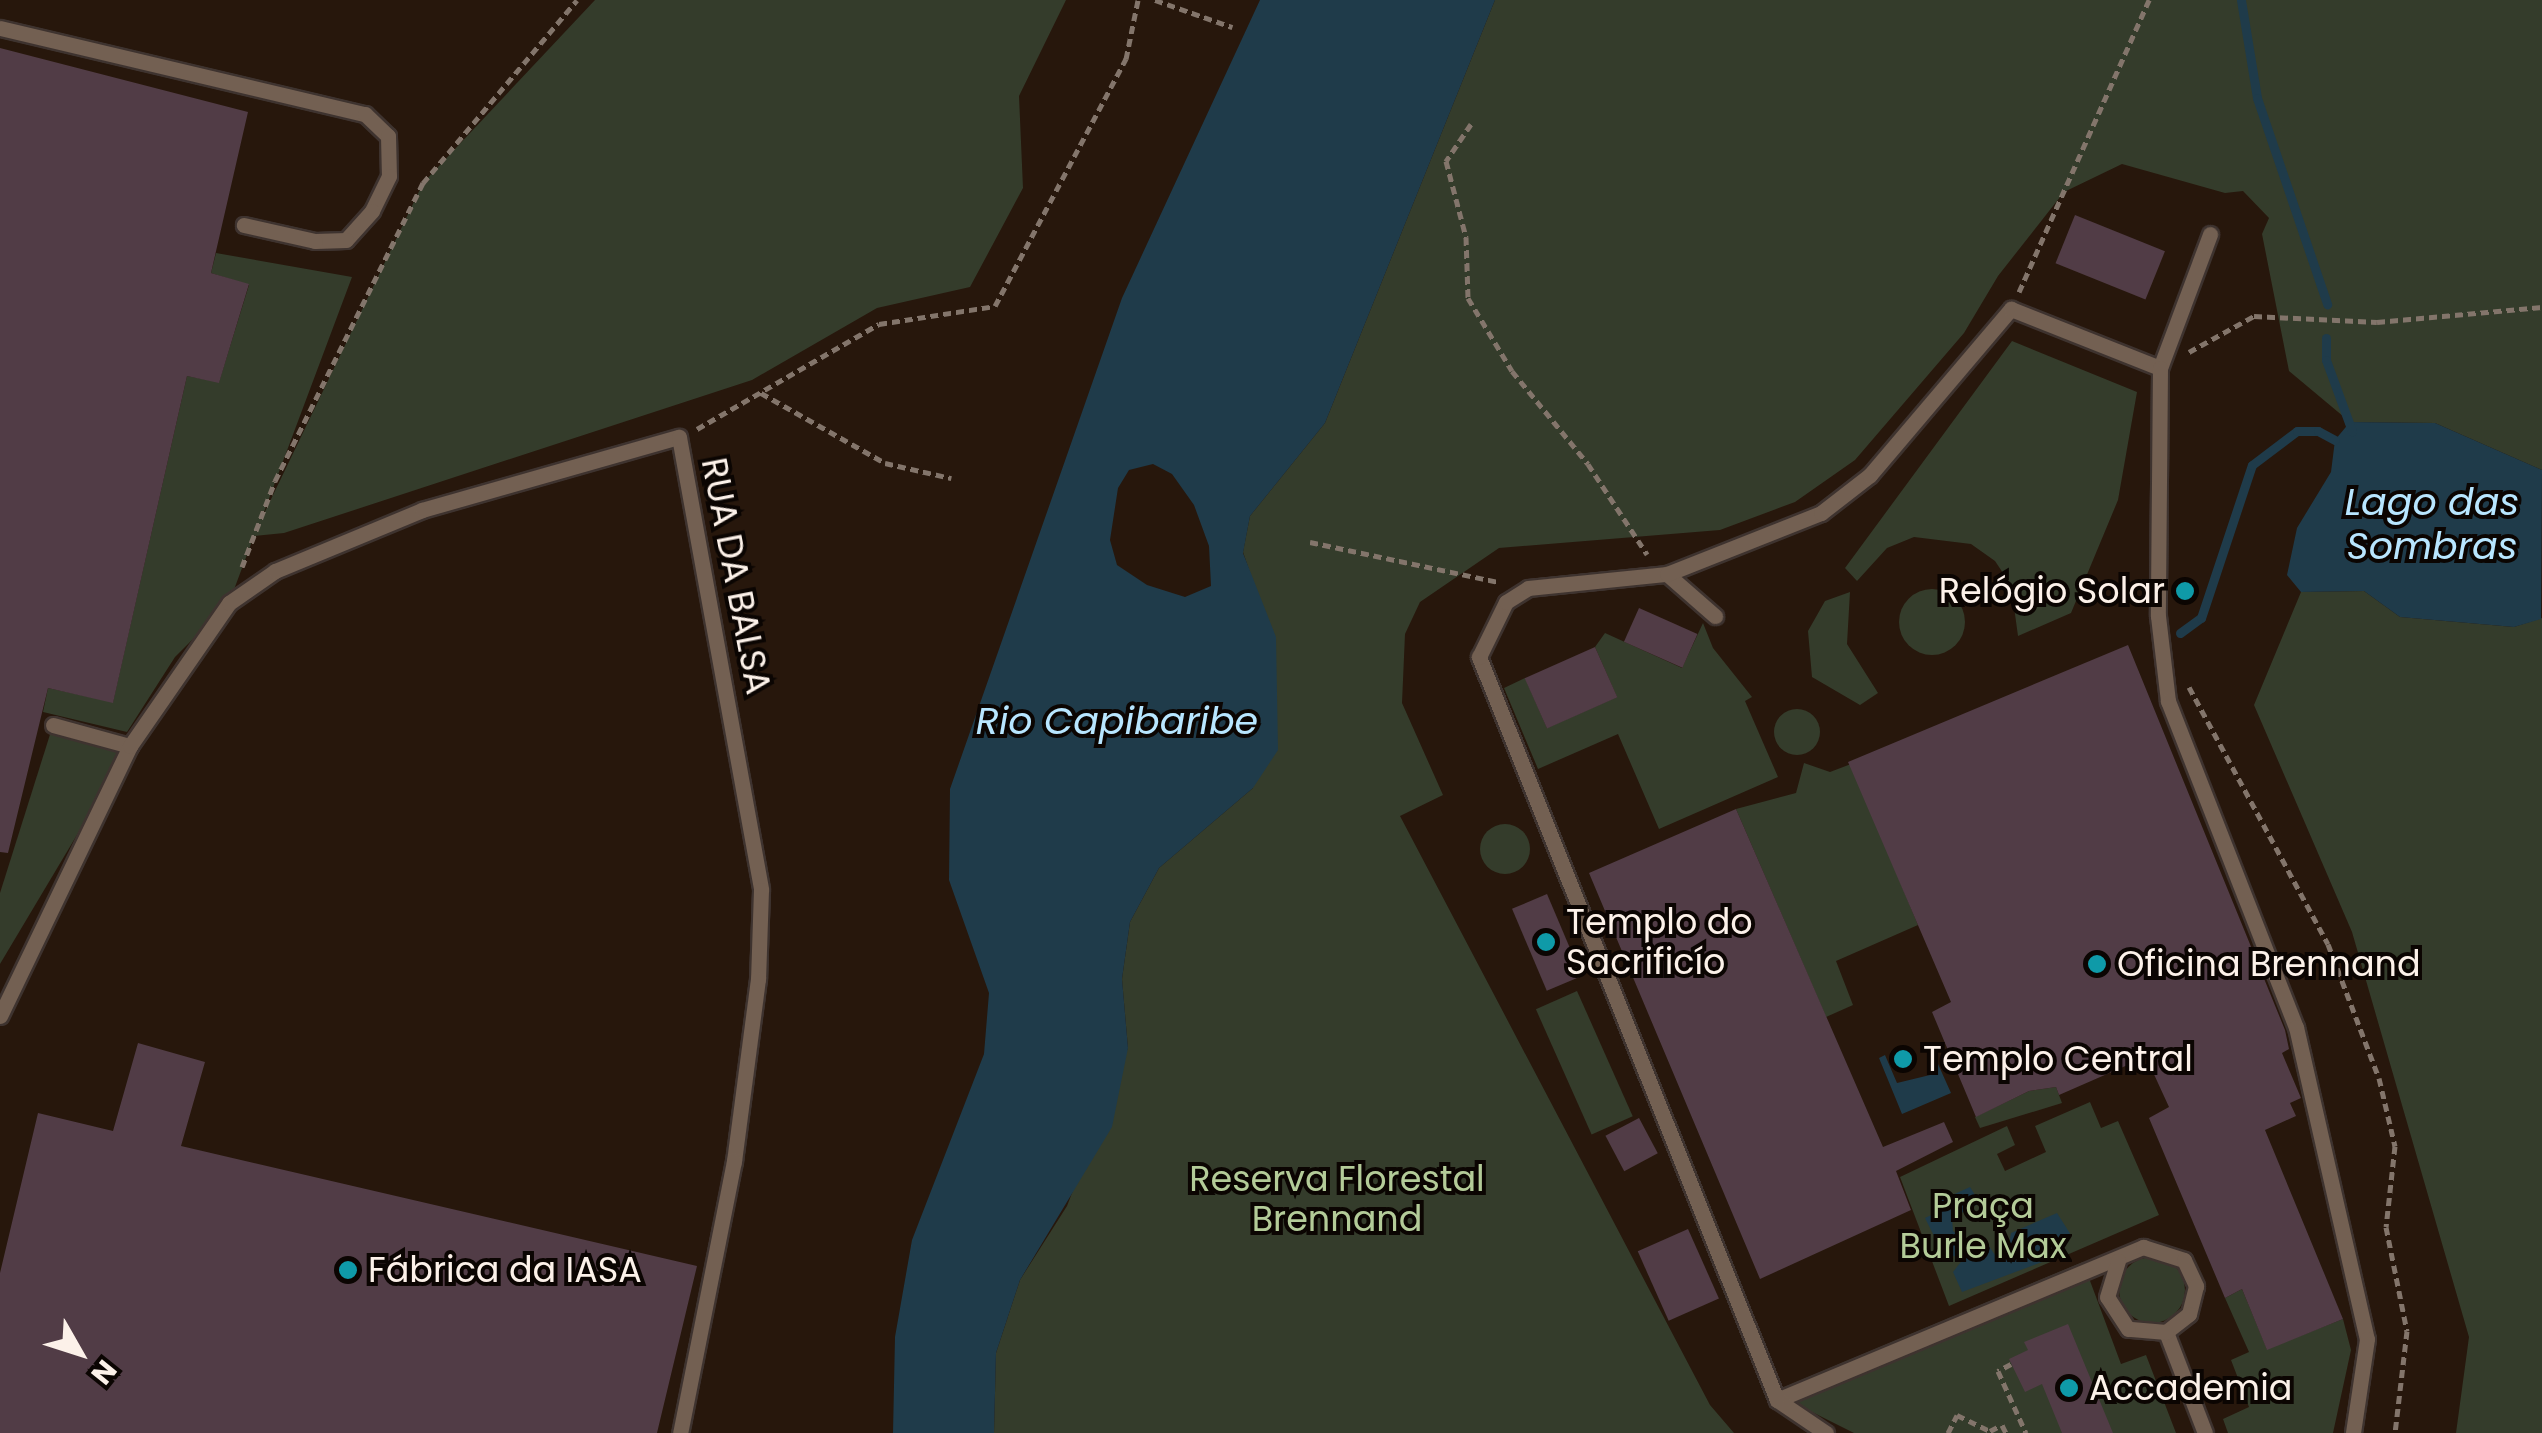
<!DOCTYPE html>
<meta charset="utf-8">
<style>
body{margin:0}
#map{position:relative;width:2542px;height:1433px;overflow:hidden;background:#27170c;font-family:Poppins,sans-serif}
div>[style]{position:absolute}
.green>*{inset:0;background:#343c2b;transform-origin:0 0}
.round{border-radius:50%}
.water>*{inset:0;background:#1f3b4a}
.stream>*{height:9px;margin:-4.5px;padding:0 4.5px;transform-origin:4.5px;border-radius:4.5px;background:#1f3b4a}
.building>*{inset:0;background:#513c46;transform-origin:0 0}
.path>*{height:5px;margin-top:-2.5px;transform-origin:0;background:repeating-linear-gradient(90deg,#83756b 0 8px,transparent 0 13px)}
.roads{filter:drop-shadow(2px 0 #3e332f) drop-shadow(-2px 0 #3e332f) drop-shadow(0 2px #3e332f) drop-shadow(0 -2px #3e332f)}
.service>*{height:15px;margin:-7.5px;padding:0 7.5px;transform-origin:7.5px;border-radius:7.5px;background:#736052}
.dots>*{width:28px;height:28px;translate:-50% -50%;box-sizing:border-box;border:5px solid #0b0502;border-radius:50%}
span{translate:-50% -50%;white-space:nowrap;text-align:center;line-height:1.15;-webkit-text-stroke:8px #0b0502;paint-order:stroke}
.street-label{font-size:35px;color:#fcf1e9}
.poi-label{font-size:35px;color:#fcf1e9}
.right{translate:-100% -50%;text-align:right}
.left{translate:0 -50%;text-align:left}
.park-label{font-size:35px;color:#b3cb98}
.water-label{font-size:38px;color:#b8e6ff;font-style:italic}
.north{position:absolute;left:30px;top:1303px;width:100px;height:100px;-webkit-text-stroke:8px #0b0502;paint-order:stroke;rotate:129deg;font-size:28px;font-weight:700;line-height:40px;text-align:center;color:#fcf1e9}
.north::after{content:'';display:block;margin:auto;width:35px;height:45px;background:#fcf1e9;clip-path:polygon(50% 0,100% 100%,50% 72%,0 100%)}
</style>
<div id="map">
<div class="green">
<div style="clip-path:polygon(595px 0,1066px 0,1019px 96px,1023px 188px,970px 287px,877px 308px,752px 380px,284px 533px,254px 536px,229px 603px,175px 657px,127px 732px,43px 712px,48px 688px,113px 702px,187px 376px,219px 382px,249px 285px,211px 273px,216px 253px,352px 277px,261px 520px,423px 183px)"></div>
<div style="clip-path:polygon(1495px 0,2542px 0,2542px 470px,2435px 423px,2350px 422px,2289px 371px,2262px 234px,2269px 218px,2243px 191px,2225px 193px,2122px 164px,2064px 192px,1998px 276px,1964px 333px,1855px 460px,1795px 502px,1720px 530px,1499px 548px,1420px 602px,1405px 634px,1402px 703px,1443px 795px,1400px 816px,1710px 1405px,1734px 1433px,994px 1433px,996px 1353px,1020px 1280px,1067px 1206px,1128px 1048px,1122px 979px,1130px 922px,1159px 868px,1253px 788px,1257px 593px,1243px 552px,1250px 516px,1325px 423px)"></div>
<div style="clip-path:polygon(2012px 341px,2137px 392px,2118px 500px,2071px 613px,2018px 636px,2011px 585px,1995px 561px,1971px 544px,1914px 537px,1887px 548px,1857px 581px,1845px 568px)"></div>
<div class="round" style="left:1899px;top:589px;width:66px;height:66px"></div>
<div style="clip-path:polygon(2364px 591px,2400px 617px,2514px 627px,2542px 618px,2542px 1433px,2456px 1433px,2469px 1337px,2352px 932px,2254px 705px,2301px 592px)"></div>
<div style="clip-path:polygon(1850px 592px,1847px 644px,1878px 693px,1860px 705px,1812px 677px,1808px 631px,1825px 601px)"></div>
<div style="clip-path:polygon(1703px 623px,1713px 648px,1752px 697px,1745px 701px,1778px 777px,1659px 829px,1618px 734px,1538px 769px,1504px 688px,1525px 678px,1547px 728px,1617px 697px,1595px 647px,1605px 633px,1682px 668px)"></div>
<div class="round" style="left:1774px;top:709px;width:46px;height:46px"></div>
<div style="clip-path:polygon(53px 725px,130px 746px,0 964px,0 893px)"></div>
<div style="clip-path:polygon(1804px 763px,1830px 772px,1851px 764px,1918px 925px,1836px 961px,1853px 1005px,1826px 1017px,1736px 809px,1796px 793px)"></div>
<div class="round" style="left:1480px;top:824px;width:50px;height:50px"></div>
<div style="left:1577px;top:991px;width:137px;height:45px;rotate:66deg"></div>
<div style="clip-path:polygon(2056px 1087px,2062px 1103px,1980px 1128px,1975px 1117px,2029px 1091px)"></div>
<div style="clip-path:polygon(2090px 1102px,2101px 1128px,2118px 1121px,2159px 1215px,1949px 1306px,1900px 1177px,2007px 1126px,2015px 1145px,1997px 1154px,2005px 1171px,2046px 1152px,2035px 1126px)"></div>
<div class="round" style="left:2119px;top:1257px;width:66px;height:66px"></div>
<div style="clip-path:polygon(2083px 1262px,2121px 1364px,2146px 1355px,2176px 1433px,1854px 1433px,1788px 1400px,1782px 1388px)"></div>
<div style="clip-path:polygon(2242px 1289px,2267px 1349px,2343px 1319px,2351px 1350px,2333px 1433px,2228px 1433px,2223px 1419px,2249px 1407px,2231px 1360px,2249px 1352px,2225px 1298px)"></div>
</div>
<div class="water">
<div style="clip-path:polygon(evenodd,1260px 0,1495px 0,1325px 423px,1250px 516px,1243px 553px,1276px 637px,1278px 750px,1253px 788px,1159px 868px,1130px 922px,1122px 979px,1128px 1048px,1112px 1127px,1020px 1280px,996px 1353px,994px 1433px,893px 1433px,895px 1337px,912px 1240px,984px 1054px,989px 993px,949px 880px,950px 789px,1122px 298px,1260px 0,1153px 464px,1172px 474px,1194px 505px,1209px 546px,1211px 586px,1185px 597px,1147px 585px,1117px 565px,1110px 540px,1118px 488px,1129px 470px,1153px 464px)"></div>
<div style="clip-path:polygon(2350px 422px,2435px 423px,2542px 470px,2541px 619px,2514px 627px,2400px 617px,2364px 591px,2301px 592px,2287px 575px,2297px 528px,2331px 472px,2335px 440px)"></div>
<div style="clip-path:polygon(1885px 1055px,1897px 1083px,1930px 1075px,1928px 1068px,1938px 1064px,1951px 1093px,1902px 1114px,1879px 1058px)"></div>
<div style="clip-path:polygon(1970px 1187px,1980px 1203px,1952px 1218px,1953px 1231px,1966px 1241px,1982px 1236px,1995px 1255px,2007px 1255px,2011px 1233px,2057px 1213px,2071px 1235px,2052px 1241px,2050px 1259px,1962px 1292px,1953px 1272px,1964px 1258px,1943px 1254px,1925px 1218px,1942px 1210px,1939px 1201px)"></div>
</div>
<div class="stream">
<div style="left:2241px;top:0;width:99px;rotate:80.7deg"></div>
<div style="left:2257px;top:98px;width:218px;rotate:71.2deg"></div>
<div style="left:2326px;top:338px;width:22px;rotate:90deg"></div>
<div style="left:2326px;top:360px;width:76px;rotate:69.9deg"></div>
<div style="left:2180px;top:633px;width:26px;rotate:-36deg"></div>
<div style="left:2201px;top:618px;width:161px;rotate:-71.6deg"></div>
<div style="left:2252px;top:465px;width:56px;rotate:-37.1deg"></div>
<div style="left:2297px;top:431px;width:21px"></div>
<div style="left:2318px;top:431px;width:19px;rotate:28deg"></div>
</div>
<div class="building">
<div style="clip-path:polygon(0 48px,248px 112px,211px 273px,249px 284px,219px 383px,187px 376px,113px 703px,48px 688px,8px 853px,0 852px)"></div>
<div style="left:2075px;top:215px;width:97px;height:52px;rotate:22deg"></div>
<div style="left:1639px;top:608px;width:64px;height:37px;rotate:24deg"></div>
<div style="clip-path:polygon(2128px 645px,2285px 1030px,2289px 1049px,2282px 1053px,2301px 1098px,2290px 1103px,2296px 1116px,2265px 1130px,2343px 1319px,2267px 1350px,2242px 1289px,2225px 1298px,2149px 1118px,2169px 1107px,2146px 1057px,2059px 1095px,2056px 1087px,2029px 1091px,1976px 1117px,1932px 1012px,1951px 1002px,1848px 762px)"></div>
<div style="left:1595px;top:647px;width:55px;height:77px;rotate:66deg"></div>
<div style="clip-path:polygon(1736px 809px,1883px 1147px,1944px 1122px,1953px 1142px,1896px 1171px,1911px 1210px,1760px 1279px,1589px 873px)"></div>
<div style="left:1547px;top:894px;width:89px;height:38px;rotate:67deg"></div>
<div style="clip-path:polygon(138px 1043px,205px 1062px,181px 1146px,697px 1266px,657px 1433px,0 1433px,0 1273px,38px 1113px,113px 1131px)"></div>
<div style="left:1639px;top:1118px;width:40px;height:38px;rotate:62deg"></div>
<div style="left:1688px;top:1229px;width:76px;height:55px;rotate:66deg"></div>
<div style="clip-path:polygon(2068px 1324px,2113px 1433px,2062px 1433px,2042px 1384px,2025px 1392px,2009px 1359px,2028px 1350px,2024px 1342px)"></div>
</div>
<div class="path">
<div style="left:1155px;top:0;width:82px;rotate:19.3deg"></div>
<div style="left:1471px;top:124px;width:45px;rotate:124deg"></div>
<div style="left:1446px;top:161px;width:79px;rotate:75.3deg"></div>
<div style="left:1466px;top:237px;width:61px;rotate:88.1deg"></div>
<div style="left:1468px;top:298px;width:85px;rotate:58.9deg"></div>
<div style="left:1512px;top:371px;width:120px;rotate:50.7deg"></div>
<div style="left:1588px;top:464px;width:108px;rotate:56.8deg"></div>
<div style="left:2019px;top:292px;width:320px;rotate:-66deg"></div>
<div style="left:2189px;top:352px;width:74px;rotate:-29deg"></div>
<div style="left:2254px;top:316px;width:123px;rotate:2.8deg"></div>
<div style="left:2377px;top:322px;width:166px;rotate:-5.2deg"></div>
<div style="left:761px;top:393px;width:142px;rotate:29.4deg"></div>
<div style="left:885px;top:463px;width:68px;rotate:12.8deg"></div>
<div style="left:697px;top:429px;width:210px;rotate:-30deg"></div>
<div style="left:879px;top:324px;width:117px;rotate:-8.8deg"></div>
<div style="left:995px;top:306px;width:280px;rotate:-62.1deg"></div>
<div style="left:1126px;top:59px;width:60px;rotate:-78.5deg"></div>
<div style="left:1310px;top:542px;width:192px;rotate:12deg"></div>
<div style="left:242px;top:567px;width:92px;rotate:-69deg"></div>
<div style="left:275px;top:481px;width:333px;rotate:-63.6deg"></div>
<div style="left:423px;top:183px;width:239px;rotate:-49.9deg"></div>
<div style="left:2189px;top:687px;width:292px;rotate:61.6deg"></div>
<div style="left:2328px;top:944px;width:143px;rotate:69.2deg"></div>
<div style="left:2379px;top:1078px;width:70px;rotate:76.8deg"></div>
<div style="left:2395px;top:1146px;width:81px;rotate:96.3deg"></div>
<div style="left:2386px;top:1227px;width:106px;rotate:78.6deg"></div>
<div style="left:2407px;top:1331px;width:103px;rotate:96.7deg"></div>
<div style="left:2011px;top:1364px;width:15px;rotate:152deg"></div>
<div style="left:1998px;top:1371px;width:68px;rotate:65.7deg"></div>
<div style="left:1948px;top:1433px;width:20px;rotate:-63deg"></div>
<div style="left:1957px;top:1415px;width:37px;rotate:26deg"></div>
<div style="left:1990px;top:1431px;width:13px;rotate:-27deg"></div>
<div style="left:2002px;top:1425px;width:9px;rotate:63deg"></div>
</div>
<div class="roads">
<div class="service">
<div style="left:0;top:28px;width:375px;rotate:13.3deg"></div>
<div style="left:365px;top:114px;width:32px;rotate:44deg"></div>
<div style="left:388px;top:136px;width:40px;rotate:88.6deg"></div>
<div style="left:389px;top:176px;width:39px;rotate:116deg"></div>
<div style="left:372px;top:211px;width:39px;rotate:132deg"></div>
<div style="left:346px;top:240px;width:31px;rotate:178deg"></div>
<div style="left:315px;top:241px;width:73px;rotate:-167.3deg"></div>
<div style="left:2160px;top:368px;width:143px;rotate:-69.5deg"></div>
<div style="left:1667px;top:574px;width:64px;rotate:41.2deg"></div>
<div style="left:53px;top:725px;width:80px;rotate:15.3deg"></div>
<div style="left:0;top:1016px;width:300px;rotate:-64.3deg"></div>
<div style="left:130px;top:746px;width:174px;rotate:-55.3deg"></div>
<div style="left:229px;top:603px;width:56px;rotate:-34.8deg"></div>
<div style="left:275px;top:571px;width:159px;rotate:-22.5deg"></div>
<div style="left:422px;top:510px;width:267px;rotate:-15.9deg"></div>
<div style="left:679px;top:437px;width:460px;rotate:79.7deg"></div>
<div style="left:761px;top:890px;width:89px;rotate:91.9deg"></div>
<div style="left:758px;top:979px;width:184px;rotate:97.5deg"></div>
<div style="left:734px;top:1161px;width:277px;rotate:101.2deg"></div>
<div style="left:2166px;top:1332px;width:108px;rotate:68.9deg"></div>
<div style="left:1777px;top:1400px;width:397px;rotate:-22.7deg"></div>
<div style="left:2143px;top:1247px;width:43px;rotate:17.6deg"></div>
<div style="left:2184px;top:1260px;width:29px;rotate:65deg"></div>
<div style="left:2196px;top:1286px;width:29px;rotate:104deg"></div>
<div style="left:2189px;top:1314px;width:29px;rotate:142deg"></div>
<div style="left:2166px;top:1332px;width:38px;rotate:-175deg"></div>
<div style="left:2128px;top:1329px;width:38px;rotate:-123deg"></div>
<div style="left:2107px;top:1297px;width:38px;rotate:-73deg"></div>
<div style="left:1826px;top:1433px;width:59px;rotate:-146deg"></div>
<div style="left:1777px;top:1400px;width:801px;rotate:-111.85deg"></div>
<div style="left:1479px;top:657px;width:61px;rotate:-63.9deg"></div>
<div style="left:1506px;top:602px;width:26px;rotate:-32deg"></div>
<div style="left:1528px;top:588px;width:140px;rotate:-5.8deg"></div>
<div style="left:1667px;top:574px;width:166px;rotate:-21.6deg"></div>
<div style="left:1821px;top:513px;width:62px;rotate:-37.8deg"></div>
<div style="left:1870px;top:475px;width:218px;rotate:-49.7deg"></div>
<div style="left:2011px;top:309px;width:160px;rotate:21.6deg"></div>
<div style="left:2160px;top:368px;width:248px;rotate:90.5deg"></div>
<div style="left:2158px;top:616px;width:86px;rotate:83.3deg"></div>
<div style="left:2168px;top:701px;width:350px;rotate:68.6deg"></div>
<div style="left:2296px;top:1027px;width:320px;rotate:77.2deg"></div>
<div style="left:2367px;top:1339px;width:95px;rotate:98.5deg"></div>
</div>
</div>
<div class="dots">
<div style="left:2185px;top:591px;background:#0f9aa8"></div>
<div style="left:1546px;top:942px;background:#0f9aa8"></div>
<div style="left:2097px;top:964px;background:#0f9aa8"></div>
<div style="left:1903px;top:1059px;background:#0f9aa8"></div>
<div style="left:348px;top:1270px;background:#0f9aa8"></div>
<div style="left:2069px;top:1388px;background:#0f9aa8"></div>
</div>
<div class="street-label">
<span style="left:736px;top:576px;rotate:79deg">RUA DA BALSA</span>
</div>
<div class="poi-label">
<span class="right" style="left:2165px;top:591px">Relógio Solar</span>
<span class="left" style="left:1566px;top:942px">Templo do<br>Sacrificío</span>
<span class="left" style="left:2117px;top:964px">Oficina Brennand</span>
<span class="left" style="left:1923px;top:1059px">Templo Central</span>
<span class="left" style="left:368px;top:1270px">Fábrica da IASA</span>
<span class="left" style="left:2089px;top:1388px">Accademia</span>
</div>
<div class="park-label">
<span style="left:1337px;top:1199px">Reserva Florestal<br>Brennand</span>
<span style="left:1983px;top:1226px">Praça<br>Burle Max</span>
</div>
<div class="water-label">
<span style="left:2432px;top:524px">Lago das<br>Sombras</span>
<span style="left:1117px;top:721px">Rio Capibaribe</span>
</div>
<div class="north">N</div>
</div>
